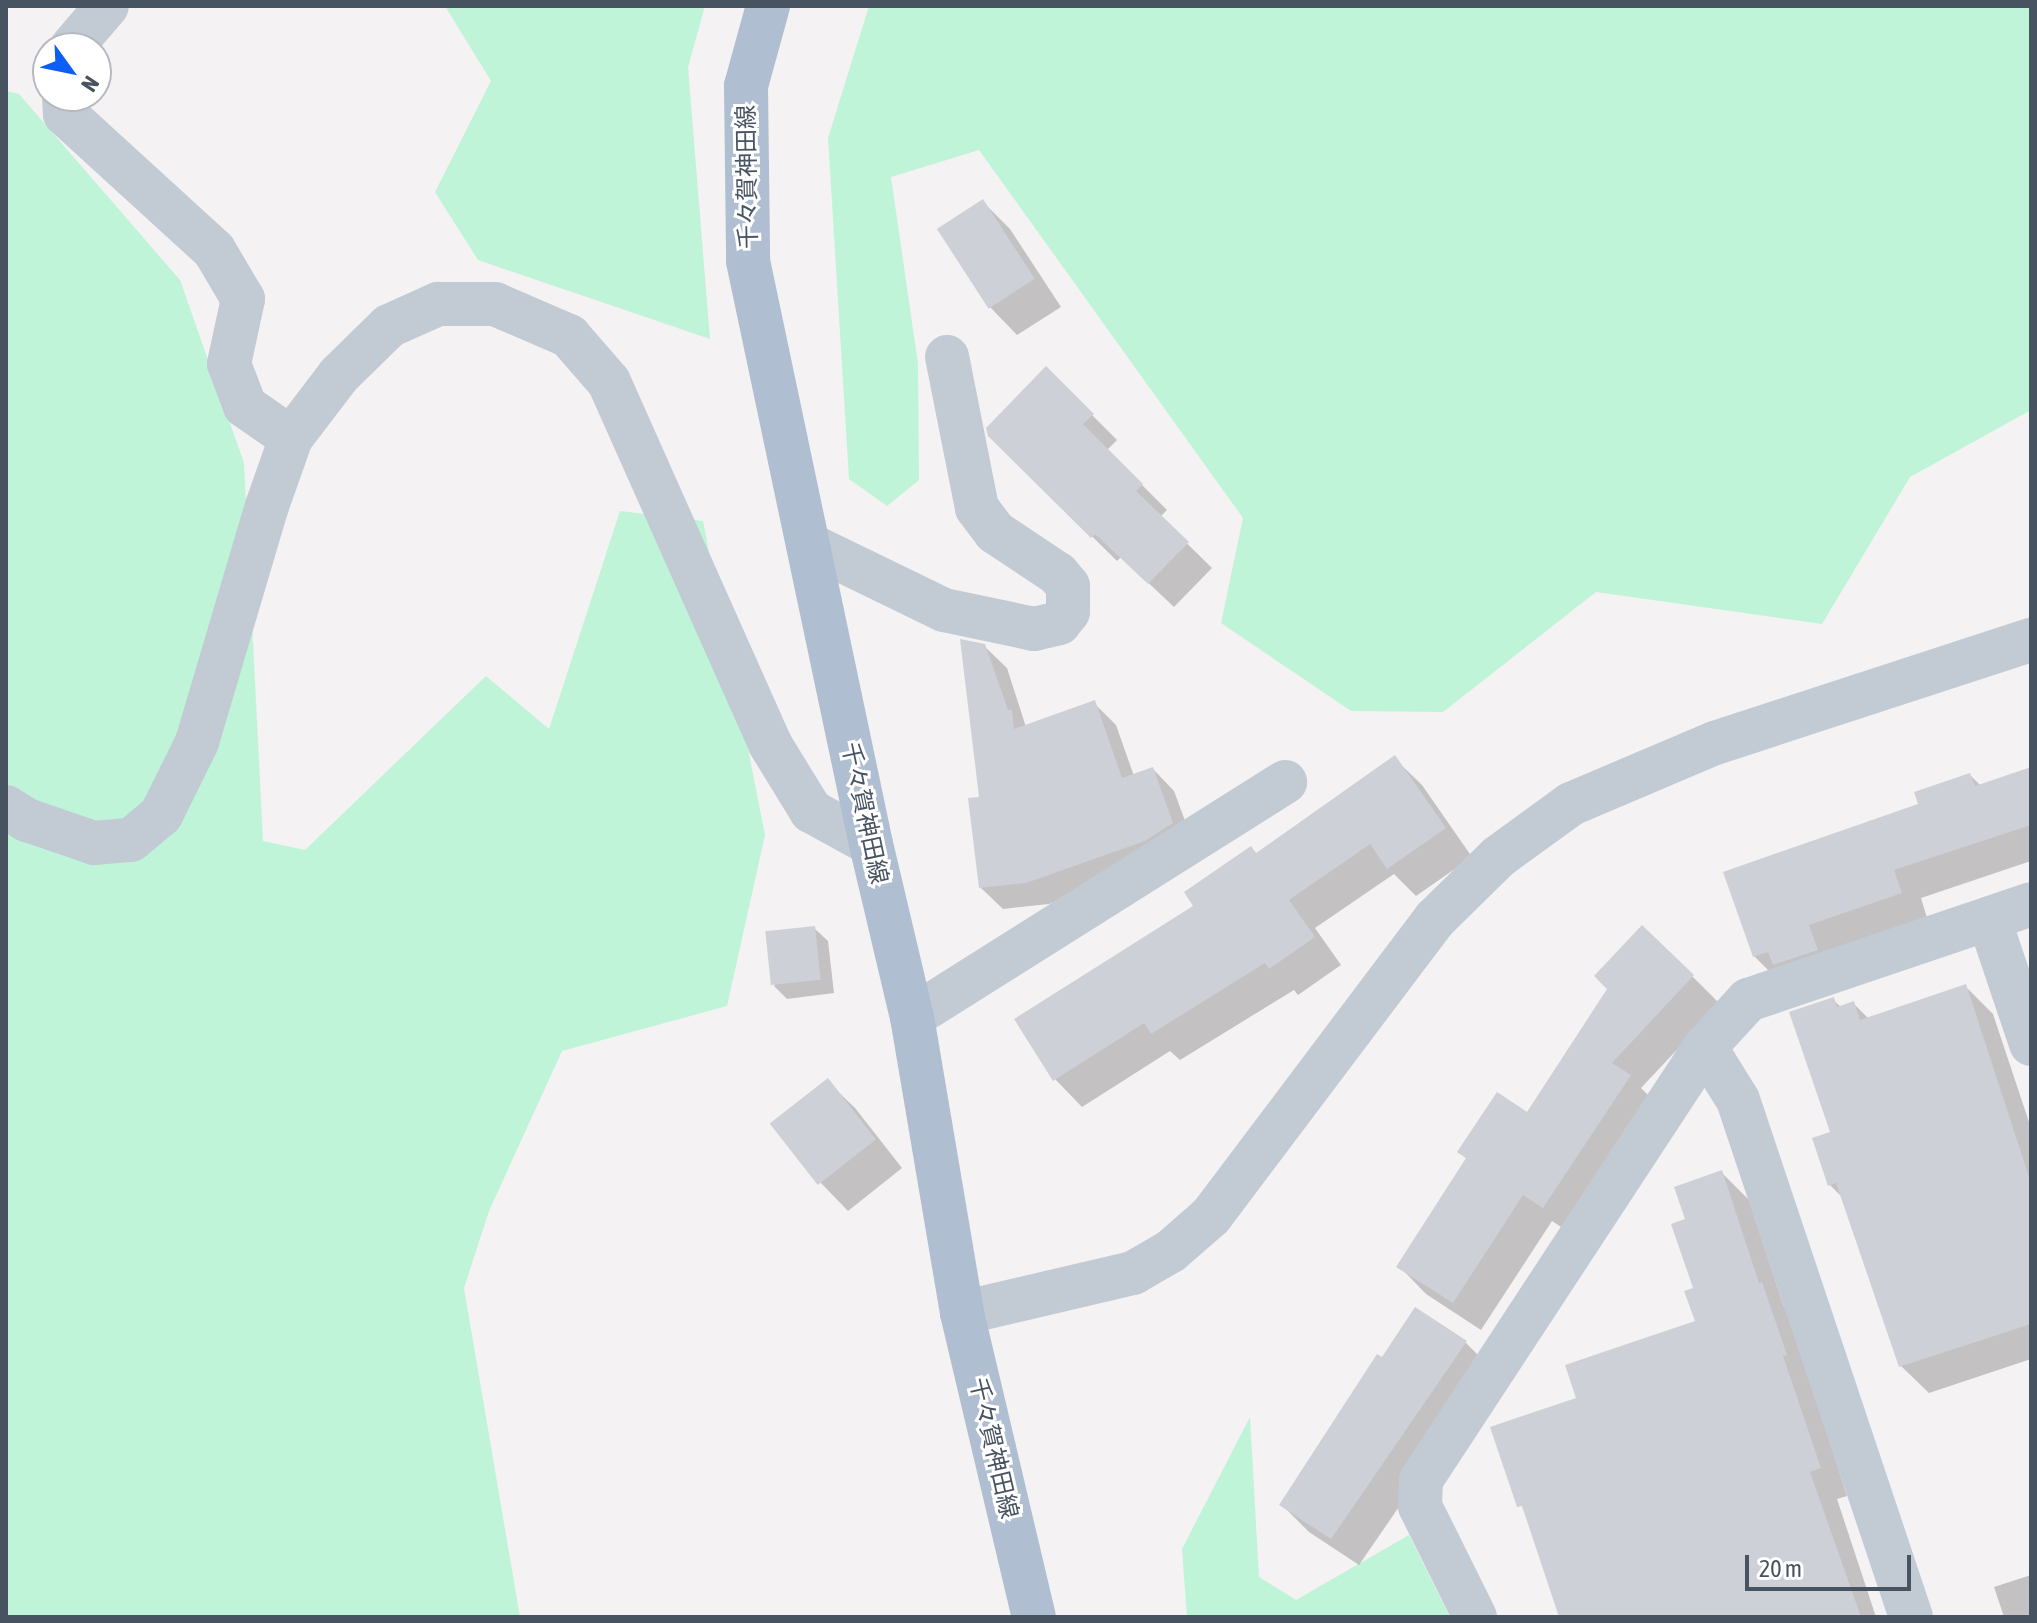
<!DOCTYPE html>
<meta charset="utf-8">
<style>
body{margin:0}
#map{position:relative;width:2037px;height:1623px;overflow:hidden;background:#f4f2f2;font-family:"Asap Condensed","Noto Sans JP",sans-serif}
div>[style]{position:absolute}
.green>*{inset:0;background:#bff4d8}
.shadow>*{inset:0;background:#0003}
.building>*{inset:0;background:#ced0d7;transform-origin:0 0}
.minor>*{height:44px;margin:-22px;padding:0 22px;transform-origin:22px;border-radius:22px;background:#c2cbd4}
.major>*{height:44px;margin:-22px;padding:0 22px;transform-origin:22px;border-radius:22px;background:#b0bed2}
span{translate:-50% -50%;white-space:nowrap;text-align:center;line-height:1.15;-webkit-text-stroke:6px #fff;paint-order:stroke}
.street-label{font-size:24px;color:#485361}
.frame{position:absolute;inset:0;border:8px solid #485361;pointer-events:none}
.north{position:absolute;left:32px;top:32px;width:80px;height:80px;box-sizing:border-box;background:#fff;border:2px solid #b6bac0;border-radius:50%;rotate:123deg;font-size:22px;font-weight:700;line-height:32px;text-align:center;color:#485361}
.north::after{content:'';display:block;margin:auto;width:28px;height:36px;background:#0c5ef5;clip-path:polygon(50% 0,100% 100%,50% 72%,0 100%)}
.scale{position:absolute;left:1745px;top:1555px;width:166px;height:36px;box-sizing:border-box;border:4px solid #485361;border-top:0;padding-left:10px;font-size:24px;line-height:28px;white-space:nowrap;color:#485361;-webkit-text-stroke:6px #fff;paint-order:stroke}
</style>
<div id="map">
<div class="green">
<div style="clip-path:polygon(445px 6px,705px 6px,688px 67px,710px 339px,478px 260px,435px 192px,491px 81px)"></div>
<div style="clip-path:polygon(869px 6px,2031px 6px,2031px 410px,1910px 477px,1822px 624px,1596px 592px,1443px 712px,1351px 711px,1221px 623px,1243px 518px,979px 150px,891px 177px,918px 364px,919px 480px,887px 506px,849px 479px,828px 138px)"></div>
<div style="clip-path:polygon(6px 91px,19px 94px,180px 280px,244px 463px,263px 841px,305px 850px,486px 676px,549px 729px,620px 511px,703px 521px,765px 835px,727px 1006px,562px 1051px,489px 1211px,464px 1288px,520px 1617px,6px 1617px)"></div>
<div style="clip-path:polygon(1250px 1417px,1259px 1577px,1296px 1600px,1409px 1535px,1450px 1617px,1187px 1617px,1182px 1549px)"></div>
</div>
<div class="shadow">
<div style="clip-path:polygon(983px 202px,1010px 229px,1061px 307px,1017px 335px,990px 307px)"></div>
<div style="clip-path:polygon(1046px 369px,1117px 440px,1107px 450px,1167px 510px,1160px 517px,1212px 568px,1174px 607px,1121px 557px,1117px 561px,990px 435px)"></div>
<div style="clip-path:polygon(984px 646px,1007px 668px,1026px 727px,1094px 703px,1116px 725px,1134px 776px,1153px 769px,1174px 791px,1194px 845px,1167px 862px,1049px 904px,1003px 909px,981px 888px)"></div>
<div style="clip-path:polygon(1394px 758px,1422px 785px,1472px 857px,1416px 896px,1394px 874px,1315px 928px,1341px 965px,1298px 995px,1294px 990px,1180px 1060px,1170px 1051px,1082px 1107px,1055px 1079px,1196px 906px,1257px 855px)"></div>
<div style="clip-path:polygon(2031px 769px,2031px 861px,1921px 898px,1928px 921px,1782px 984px,1754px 956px,1920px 805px,1970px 775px,1981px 786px)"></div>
<div style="clip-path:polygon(814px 928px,828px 941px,834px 993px,787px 999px,774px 986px)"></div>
<div style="clip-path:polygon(1692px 976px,1720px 1004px,1641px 1088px,1657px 1104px,1572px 1234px,1552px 1221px,1481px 1330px,1426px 1294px,1399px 1266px,1468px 1160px,1460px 1152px,1528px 1115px,1609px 989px)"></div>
<div style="clip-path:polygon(1966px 987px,1993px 1014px,2031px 1128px,2031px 1359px,1929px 1393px,1901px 1366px,1843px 1198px,1830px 1185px,1833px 1000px,1841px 1007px,1853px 1003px,1869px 1019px)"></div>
<div style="clip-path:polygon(827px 1081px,855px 1108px,902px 1168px,848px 1211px,821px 1183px)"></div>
<div style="clip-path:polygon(1722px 1173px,1749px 1200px,1784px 1307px,1789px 1312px,1847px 1496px,1837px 1499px,1876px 1617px,1568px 1617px,1492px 1428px,1578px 1399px,1697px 1322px,1687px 1221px)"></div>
<div style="clip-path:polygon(1466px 1343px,1493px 1370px,1359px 1565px,1309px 1532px,1281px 1504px,1382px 1360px)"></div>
<div style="clip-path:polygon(2031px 1575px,2031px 1617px,2004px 1617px,1994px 1587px)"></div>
</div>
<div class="building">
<div style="left:983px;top:199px;width:95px;height:55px;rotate:57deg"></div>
<div style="clip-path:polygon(1046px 366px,1094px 414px,1083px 424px,1143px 484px,1136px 491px,1189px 542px,1148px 584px,1095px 534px,1091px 538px,988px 436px,986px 428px)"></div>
<div style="clip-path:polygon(960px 639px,985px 644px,1008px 710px,1012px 710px,1014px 729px,1095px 700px,1122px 778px,1153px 767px,1173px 823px,1145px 841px,1026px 883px,979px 888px,968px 798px,979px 797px)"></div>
<div style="clip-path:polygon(1395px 755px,1446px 828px,1387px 869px,1370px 844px,1289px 900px,1315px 937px,1269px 969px,1265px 963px,1151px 1034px,1144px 1023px,1053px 1081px,1014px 1019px,1193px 906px,1184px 892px,1251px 846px,1256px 853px)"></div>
<div style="clip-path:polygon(2031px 767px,2031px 825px,1894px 870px,1902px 893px,1809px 925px,1818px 950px,1773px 965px,1768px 952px,1753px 957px,1723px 872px,1918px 804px,1914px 792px,1970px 773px,1975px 786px)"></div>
<div style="clip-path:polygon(1642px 925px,1694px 975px,1612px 1063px,1631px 1075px,1543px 1208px,1523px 1195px,1453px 1303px,1396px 1267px,1466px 1158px,1457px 1152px,1497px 1092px,1527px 1112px,1607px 989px,1594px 976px)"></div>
<div style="left:815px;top:926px;width:54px;height:50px;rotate:84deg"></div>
<div style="clip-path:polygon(1966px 984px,2031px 1183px,2031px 1324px,1899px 1367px,1836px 1183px,1828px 1186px,1812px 1138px,1830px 1132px,1789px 1012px,1834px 997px,1837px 1007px,1854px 1001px,1860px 1020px)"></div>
<div style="left:828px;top:1078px;width:78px;height:74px;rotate:52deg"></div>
<div style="clip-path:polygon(1722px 1170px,1759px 1283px,1762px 1282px,1787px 1355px,1783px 1356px,1821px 1468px,1810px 1472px,1861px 1617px,1559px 1617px,1522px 1506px,1517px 1507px,1490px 1427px,1576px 1398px,1565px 1365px,1695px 1321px,1684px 1291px,1693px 1288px,1671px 1224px,1685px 1219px,1674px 1187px)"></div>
<div style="clip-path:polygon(1415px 1307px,1467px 1341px,1331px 1539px,1279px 1505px,1377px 1354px,1382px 1357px)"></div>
</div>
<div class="minor">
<div style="left:71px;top:48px;width:55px;rotate:-49.4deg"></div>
<div style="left:64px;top:96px;width:18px;rotate:87deg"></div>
<div style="left:65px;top:114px;width:202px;rotate:42.4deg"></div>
<div style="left:214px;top:250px;width:57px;rotate:59.4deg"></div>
<div style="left:243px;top:299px;width:66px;rotate:102.2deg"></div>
<div style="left:229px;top:364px;width:45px;rotate:69.1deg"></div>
<div style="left:245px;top:406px;width:56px;rotate:34.8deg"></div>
<div style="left:808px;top:544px;width:151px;rotate:25.9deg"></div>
<div style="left:944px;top:610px;width:92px;rotate:11.9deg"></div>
<div style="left:1034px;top:629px;width:26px;rotate:-13deg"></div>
<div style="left:1059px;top:623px;width:14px;rotate:-51deg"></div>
<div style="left:1068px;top:612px;width:26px;rotate:-90deg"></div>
<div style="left:1068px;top:586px;width:16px;rotate:-130deg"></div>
<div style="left:1058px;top:574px;width:76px;rotate:-146.3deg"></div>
<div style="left:995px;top:532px;width:30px;rotate:-127deg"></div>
<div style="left:977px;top:508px;width:154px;rotate:-101.2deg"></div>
<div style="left:6px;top:807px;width:25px;rotate:32deg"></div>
<div style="left:27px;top:820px;width:71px;rotate:18.9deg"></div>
<div style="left:94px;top:843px;width:37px;rotate:-5deg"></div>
<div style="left:131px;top:840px;width:39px;rotate:-40deg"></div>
<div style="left:161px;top:815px;width:81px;rotate:-63.7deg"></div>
<div style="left:197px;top:742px;width:246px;rotate:-73.5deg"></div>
<div style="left:267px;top:506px;width:72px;rotate:-70.6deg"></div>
<div style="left:291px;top:438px;width:79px;rotate:-52.7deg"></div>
<div style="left:339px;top:375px;width:70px;rotate:-44.4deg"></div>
<div style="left:389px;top:326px;width:54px;rotate:-24.2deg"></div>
<div style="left:438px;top:304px;width:57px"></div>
<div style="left:495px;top:304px;width:81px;rotate:23.4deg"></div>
<div style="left:569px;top:336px;width:61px;rotate:49deg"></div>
<div style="left:609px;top:382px;width:396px;rotate:66deg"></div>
<div style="left:770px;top:744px;width:79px;rotate:58.5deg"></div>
<div style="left:811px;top:811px;width:68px;rotate:28.8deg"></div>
<div style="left:1989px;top:919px;width:132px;rotate:71.4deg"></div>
<div style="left:912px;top:1017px;width:441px;rotate:-32.2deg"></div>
<div style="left:1705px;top:1047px;width:62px;rotate:58.1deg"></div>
<div style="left:1738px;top:1100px;width:545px;rotate:71.5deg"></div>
<div style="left:962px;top:1313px;width:176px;rotate:-13.2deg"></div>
<div style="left:1133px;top:1273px;width:44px;rotate:-30.1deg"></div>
<div style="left:1171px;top:1251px;width:53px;rotate:-41.2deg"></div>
<div style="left:1211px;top:1216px;width:372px;rotate:-53deg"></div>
<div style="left:1435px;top:919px;width:88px;rotate:-44.5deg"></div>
<div style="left:1498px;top:857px;width:90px;rotate:-36deg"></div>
<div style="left:1571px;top:804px;width:156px;rotate:-23deg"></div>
<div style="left:1715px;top:743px;width:332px;rotate:-18.1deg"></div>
<div style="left:1475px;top:1617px;width:124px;rotate:-116.4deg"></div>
<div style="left:1420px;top:1506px;width:26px;rotate:-88deg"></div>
<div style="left:1421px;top:1480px;width:518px;rotate:-56.74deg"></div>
<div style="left:1705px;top:1047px;width:64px;rotate:-47.5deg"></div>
<div style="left:1748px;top:1000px;width:299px;rotate:-18.7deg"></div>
</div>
<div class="major">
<div style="left:768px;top:6px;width:83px;rotate:105.4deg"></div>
<div style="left:746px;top:86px;width:175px;rotate:89.3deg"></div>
<div style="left:748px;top:261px;width:596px;rotate:78.09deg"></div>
<div style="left:871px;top:844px;width:178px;rotate:76.7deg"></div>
<div style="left:912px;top:1017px;width:300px;rotate:80.4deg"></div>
<div style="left:962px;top:1313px;width:312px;rotate:76.7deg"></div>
</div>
<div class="street-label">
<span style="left:747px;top:177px;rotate:-91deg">千々賀神田線</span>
<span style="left:865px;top:813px;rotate:78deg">千々賀神田線</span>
<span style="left:994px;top:1448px;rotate:77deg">千々賀神田線</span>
</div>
<div class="frame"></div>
<div class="north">N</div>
<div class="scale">20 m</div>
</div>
